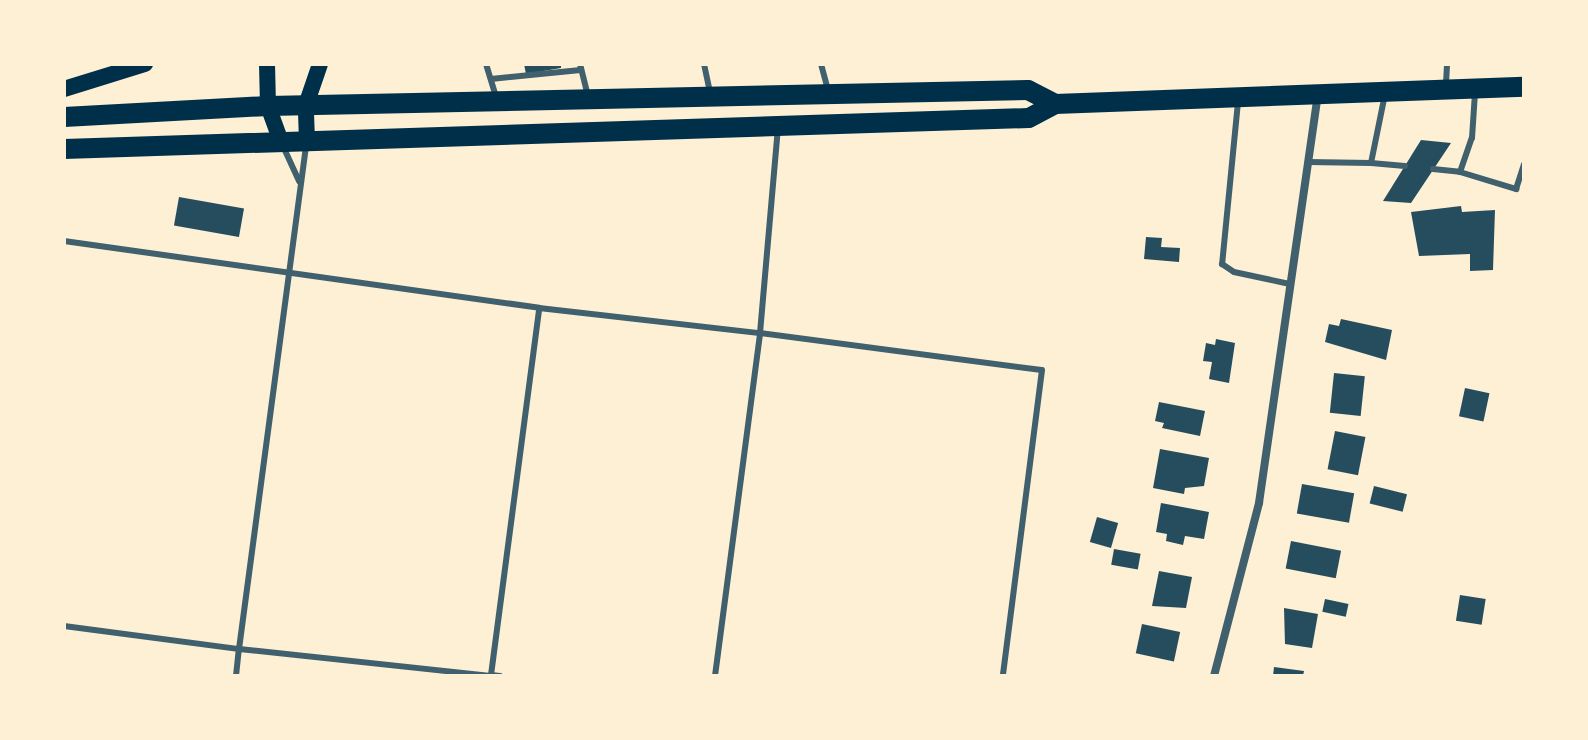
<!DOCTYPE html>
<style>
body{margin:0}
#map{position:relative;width:1588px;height:740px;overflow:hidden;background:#fdf0d5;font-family:"Exo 2",sans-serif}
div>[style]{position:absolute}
.building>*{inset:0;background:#264d5e;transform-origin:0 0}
.service>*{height:6px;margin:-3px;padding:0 3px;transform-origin:3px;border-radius:3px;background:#3f606c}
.minor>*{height:8px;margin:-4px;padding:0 4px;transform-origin:4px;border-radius:4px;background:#3f606c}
.secondary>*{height:16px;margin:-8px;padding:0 8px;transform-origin:8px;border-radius:8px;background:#003049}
.primary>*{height:20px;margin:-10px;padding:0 10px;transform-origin:10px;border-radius:10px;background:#003049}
span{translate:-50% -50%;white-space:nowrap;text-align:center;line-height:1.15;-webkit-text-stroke:6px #fdf0d5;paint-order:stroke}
.frame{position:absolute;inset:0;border:66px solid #fdf0d5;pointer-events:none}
</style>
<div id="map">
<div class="building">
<div style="clip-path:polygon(524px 64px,561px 64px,561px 68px,526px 74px)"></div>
<div style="clip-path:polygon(1421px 140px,1451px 143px,1411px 203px,1383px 201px)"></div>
<div style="left:179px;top:197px;width:66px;height:29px;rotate:10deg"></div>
<div style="clip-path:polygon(1461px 206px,1462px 212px,1495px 210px,1493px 270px,1470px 271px,1470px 254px,1419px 256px,1411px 212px)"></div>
<div style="clip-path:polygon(1146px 237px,1162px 238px,1161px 247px,1180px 248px,1179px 262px,1144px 259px)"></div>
<div style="clip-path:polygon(1341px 319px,1392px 330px,1386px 360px,1325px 342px,1329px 324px,1339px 326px)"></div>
<div style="clip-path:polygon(1216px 339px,1235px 343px,1229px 383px,1209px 379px,1212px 362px,1203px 361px,1206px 343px,1215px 345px)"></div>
<div style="left:1334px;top:373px;width:31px;height:40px;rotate:6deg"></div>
<div style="left:1465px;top:388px;width:25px;height:29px;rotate:12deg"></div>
<div style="clip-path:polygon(1159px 402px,1205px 411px,1200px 436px,1162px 428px,1164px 423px,1155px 421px)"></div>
<div style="left:1335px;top:431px;width:31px;height:39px;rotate:11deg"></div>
<div style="clip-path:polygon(1160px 449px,1209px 458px,1204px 486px,1185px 488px,1184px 494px,1153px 488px)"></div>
<div style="left:1302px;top:484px;width:53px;height:30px;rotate:10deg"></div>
<div style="left:1374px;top:486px;width:34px;height:18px;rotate:14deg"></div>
<div style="clip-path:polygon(1161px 503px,1209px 512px,1204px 539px,1185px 536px,1183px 545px,1166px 541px,1167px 534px,1156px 532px)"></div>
<div style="left:1097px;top:517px;width:22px;height:26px;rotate:16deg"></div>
<div style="left:1291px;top:541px;width:51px;height:28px;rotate:11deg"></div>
<div style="left:1114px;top:549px;width:27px;height:16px;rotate:10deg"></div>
<div style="clip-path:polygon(1159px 571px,1192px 577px,1186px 608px,1152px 606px)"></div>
<div style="left:1460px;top:595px;width:26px;height:26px;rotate:9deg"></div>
<div style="left:1325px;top:599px;width:24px;height:13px;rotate:12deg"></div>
<div style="clip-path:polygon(1284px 608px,1318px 614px,1312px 648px,1285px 644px)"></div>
<div style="left:1142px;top:624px;width:39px;height:30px;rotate:12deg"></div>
<div style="clip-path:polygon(1274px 667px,1304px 671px,1303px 676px,1273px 676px)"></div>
</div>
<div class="service">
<div style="left:486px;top:64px;width:37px;rotate:73deg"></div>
<div style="left:580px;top:64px;width:32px;rotate:76deg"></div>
<div style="left:704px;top:64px;width:29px;rotate:78deg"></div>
<div style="left:821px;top:64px;width:28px;rotate:75deg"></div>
<div style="left:491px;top:79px;width:90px;rotate:-5.7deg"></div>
<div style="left:1446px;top:84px;width:20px;rotate:-87deg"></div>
<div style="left:1238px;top:102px;width:163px;rotate:95.6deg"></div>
<div style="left:1222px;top:264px;width:14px;rotate:34deg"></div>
<div style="left:1234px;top:272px;width:57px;rotate:12.1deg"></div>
<div style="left:282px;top:144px;width:41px;rotate:65.3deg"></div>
<div style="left:1308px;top:162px;width:63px;rotate:0.9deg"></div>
<div style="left:1371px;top:163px;width:70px;rotate:-78.5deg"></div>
<div style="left:1371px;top:163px;width:34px;rotate:5deg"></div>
<div style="left:1433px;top:169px;width:27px;rotate:6deg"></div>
<div style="left:1460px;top:172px;width:36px;rotate:-71deg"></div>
<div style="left:1472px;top:138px;width:45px;rotate:-86.2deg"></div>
<div style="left:1460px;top:172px;width:59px;rotate:16.9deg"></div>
<div style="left:1516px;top:189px;width:26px;rotate:-72deg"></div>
<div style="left:64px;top:241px;width:480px;rotate:8deg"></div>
<div style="left:539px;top:308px;width:222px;rotate:6.5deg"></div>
<div style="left:760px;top:333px;width:206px;rotate:-85deg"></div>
<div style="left:64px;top:626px;width:177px;rotate:7.5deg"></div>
<div style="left:239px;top:649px;width:507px;rotate:-82.41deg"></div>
<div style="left:236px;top:676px;width:27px;rotate:-84deg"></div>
<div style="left:239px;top:649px;width:253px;rotate:6.1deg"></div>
<div style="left:500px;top:676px;width:9px;rotate:-174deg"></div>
<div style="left:491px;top:675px;width:370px;rotate:-82.5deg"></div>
<div style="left:715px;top:676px;width:346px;rotate:-82.5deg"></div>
<div style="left:760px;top:333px;width:284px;rotate:7.5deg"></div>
<div style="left:1042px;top:370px;width:308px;rotate:97.3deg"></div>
</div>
<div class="minor">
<div style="left:1214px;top:676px;width:179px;rotate:-75.4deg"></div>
<div style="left:1259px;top:503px;width:411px;rotate:-81.8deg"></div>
</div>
<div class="secondary">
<div style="left:267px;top:64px;width:42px;rotate:88.6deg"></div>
<div style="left:268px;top:106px;width:37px;rotate:70deg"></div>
<div style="left:64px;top:89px;width:85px;rotate:-17.2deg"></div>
<div style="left:307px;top:141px;width:36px;rotate:-92deg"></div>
<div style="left:306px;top:105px;width:43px;rotate:-71.1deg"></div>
</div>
<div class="primary">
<div style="left:64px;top:117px;width:204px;rotate:-3.1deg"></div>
<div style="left:268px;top:106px;width:760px;rotate:-1.21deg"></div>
<div style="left:1028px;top:90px;width:30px;rotate:27deg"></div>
<div style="left:64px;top:149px;width:965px;rotate:-1.84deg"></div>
<div style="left:1029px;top:118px;width:30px;rotate:-28deg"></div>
<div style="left:1055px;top:104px;width:469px;rotate:-2.1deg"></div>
</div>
<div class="frame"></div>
</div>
